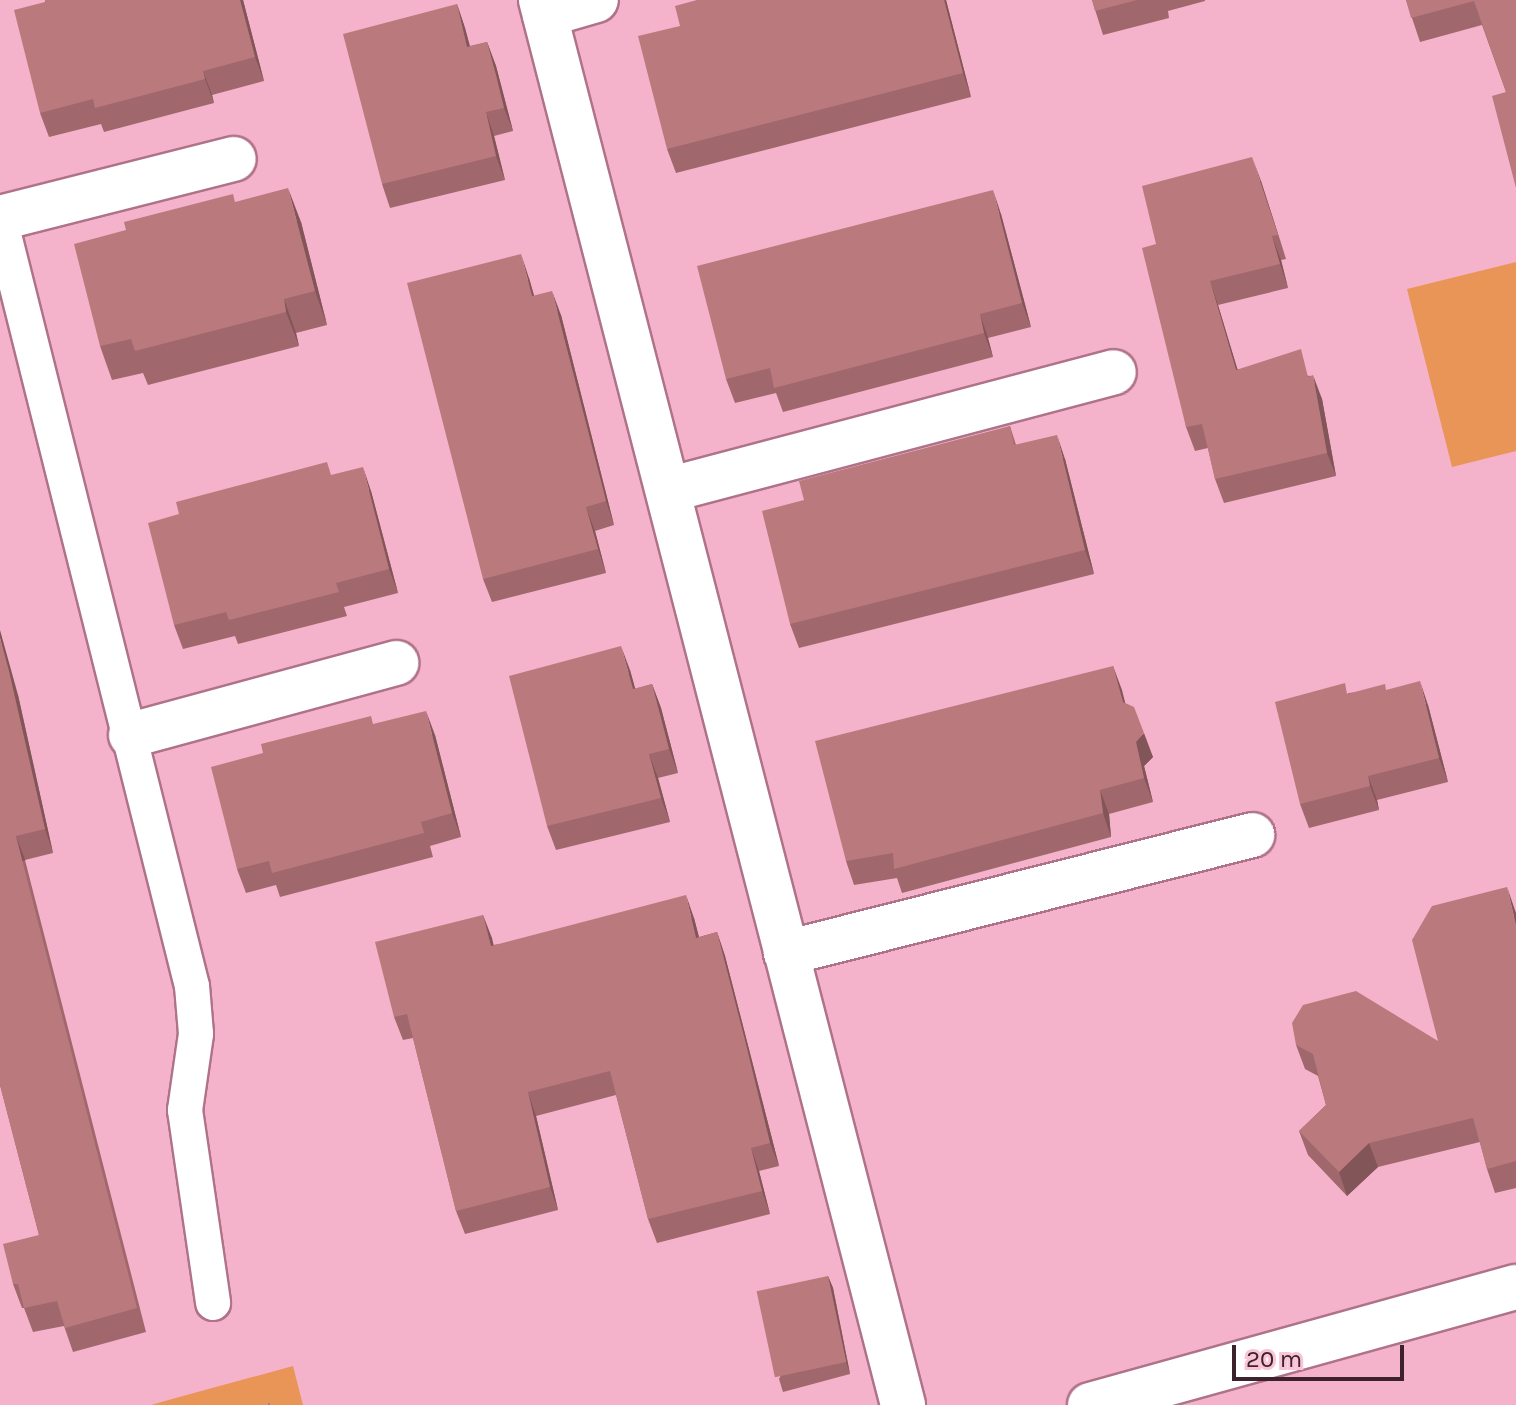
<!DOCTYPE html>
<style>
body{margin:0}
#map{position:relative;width:1516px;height:1405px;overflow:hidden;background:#f4b3ca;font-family:Karla,sans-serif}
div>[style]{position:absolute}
.green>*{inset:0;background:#e99558}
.path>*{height:5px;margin-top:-2.5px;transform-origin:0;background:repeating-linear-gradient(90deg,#ae7c8f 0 2px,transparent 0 8px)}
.roads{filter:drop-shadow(2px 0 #af7389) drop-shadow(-2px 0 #af7389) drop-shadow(0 2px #af7389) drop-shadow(0 -2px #af7389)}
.service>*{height:34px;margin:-17px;padding:0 17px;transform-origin:17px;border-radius:17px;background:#fff}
.minor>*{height:44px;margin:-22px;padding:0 22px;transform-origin:22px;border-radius:22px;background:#fff}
.wall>*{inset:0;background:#a0686c}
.shaded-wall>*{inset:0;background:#825558;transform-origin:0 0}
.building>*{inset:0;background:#ba797d;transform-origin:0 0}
span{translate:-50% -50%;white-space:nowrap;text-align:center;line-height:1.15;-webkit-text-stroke:8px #fac4d7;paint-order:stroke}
.scale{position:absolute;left:1232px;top:1345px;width:172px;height:36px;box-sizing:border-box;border:4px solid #3b222c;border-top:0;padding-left:10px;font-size:24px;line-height:28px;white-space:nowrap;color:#3b222c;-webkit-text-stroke:6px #fac4d7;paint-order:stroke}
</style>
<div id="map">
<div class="green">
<div style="clip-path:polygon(1516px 262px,1516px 451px,1452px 467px,1407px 289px)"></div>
<div style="clip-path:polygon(293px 1366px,303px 1405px,151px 1405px,172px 1399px)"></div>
</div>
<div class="path">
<div style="left:268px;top:1405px;width:4px"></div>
</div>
<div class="roads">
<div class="service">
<div style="left:0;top:219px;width:791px;rotate:75.95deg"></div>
<div style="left:192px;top:986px;width:48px;rotate:85.2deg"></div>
<div style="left:196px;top:1034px;width:77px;rotate:98.2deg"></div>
<div style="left:185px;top:1110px;width:195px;rotate:81.7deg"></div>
</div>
<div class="minor">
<div style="left:541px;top:0;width:1451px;rotate:75.55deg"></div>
<div style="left:545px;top:15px;width:53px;rotate:-16.4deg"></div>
<div style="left:0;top:218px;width:241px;rotate:-14.2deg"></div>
<div style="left:668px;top:490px;width:461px;rotate:-14.8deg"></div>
<div style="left:131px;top:735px;width:275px;rotate:-15.2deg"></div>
<div style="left:786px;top:953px;width:481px;rotate:-14.2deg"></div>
<div style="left:1090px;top:1405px;width:442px;rotate:-15.5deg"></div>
</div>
</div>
<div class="wall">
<div style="clip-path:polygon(45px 0,243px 0,264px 81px,212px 95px,214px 103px,104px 132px,101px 124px,49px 137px,40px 113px)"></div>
<div style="clip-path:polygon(946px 0,971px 97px,676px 173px,667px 149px)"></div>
<div style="clip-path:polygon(1092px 0,1205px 0,1205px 1px,1168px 11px,1169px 18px,1103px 35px)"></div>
<div style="clip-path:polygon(1406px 0,1516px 0,1506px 92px,1482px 25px,1420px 42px)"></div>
<div style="clip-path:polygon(457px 4px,465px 28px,470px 46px,487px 42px,496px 66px,513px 131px,494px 136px,505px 180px,390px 208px,382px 184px)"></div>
<div style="clip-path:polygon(1261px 181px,1286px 259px,1281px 260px,1288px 288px,1218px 305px,1237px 369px,1311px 376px,1322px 399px,1336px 476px,1224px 503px,1215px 479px,1208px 448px,1195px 451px,1186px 427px,1156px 244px)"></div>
<div style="clip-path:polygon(236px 202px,301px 222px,327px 325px,296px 333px,299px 346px,148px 385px,143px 373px,112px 380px,100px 346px)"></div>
<div style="clip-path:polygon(1001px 214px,1031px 327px,988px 338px,993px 357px,783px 412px,776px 393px,735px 403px,726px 379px)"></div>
<div style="clip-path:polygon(529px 278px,534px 296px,561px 315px,614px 525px,595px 531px,606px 573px,492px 602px,483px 579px)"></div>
<div style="clip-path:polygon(1010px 426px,1016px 445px,1065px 459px,1094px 574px,799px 648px,790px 624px,804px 500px)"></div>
<div style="clip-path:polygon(332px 475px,371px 491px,398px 593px,344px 607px,347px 616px,238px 644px,235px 636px,183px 649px,174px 625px)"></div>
<div style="clip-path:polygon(1113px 666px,1125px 703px,1153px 757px,1144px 766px,1153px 802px,1109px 814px,1111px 837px,902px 893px,897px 878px,854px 885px,846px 861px)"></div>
<div style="clip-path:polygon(630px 670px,635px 689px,652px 684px,661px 708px,678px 773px,658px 778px,670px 822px,556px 850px,547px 826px)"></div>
<div style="clip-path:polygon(1387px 690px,1428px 705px,1448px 782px,1377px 800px,1379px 810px,1309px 828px,1300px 804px,1348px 693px)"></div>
<div style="clip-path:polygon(18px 695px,53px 853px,25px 860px,146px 1332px,73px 1352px,64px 1326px,33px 1332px,24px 1308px,22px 1308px,13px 1284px,39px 1235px,0 1085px)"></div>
<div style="clip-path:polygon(374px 724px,435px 735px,461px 837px,430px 846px,433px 857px,280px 897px,276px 885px,246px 893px,237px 869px)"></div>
<div style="clip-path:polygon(1516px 913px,1516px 1188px,1495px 1193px,1487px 1169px,1480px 1142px,1378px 1167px,1347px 1196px,1308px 1155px,1299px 1131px,1326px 1105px,1318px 1076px,1305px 1069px,1296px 1045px,1438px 1041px)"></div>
<div style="clip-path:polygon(483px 915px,493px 945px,694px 918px,699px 937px,717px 932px,725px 956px,779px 1166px,759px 1171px,770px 1214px,657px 1243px,648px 1219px,616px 1095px,536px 1116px,558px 1210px,465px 1234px,456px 1211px,413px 1038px,403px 1040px,394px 1017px)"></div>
<div style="clip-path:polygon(828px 1276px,833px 1288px,850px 1374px,783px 1392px,779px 1379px)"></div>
</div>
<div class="shaded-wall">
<div style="clip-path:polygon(240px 0,243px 0,264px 81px,255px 57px)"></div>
<div style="clip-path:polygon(944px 0,946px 0,971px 97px,963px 73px)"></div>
<div style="clip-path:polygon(457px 4px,465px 28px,476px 71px,467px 47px)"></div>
<div style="clip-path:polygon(487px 42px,496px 66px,513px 131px,504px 108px)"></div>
<div style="clip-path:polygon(203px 71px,212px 95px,214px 103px,205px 79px)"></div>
<div style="clip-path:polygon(486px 112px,494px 136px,505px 180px,496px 156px)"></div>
<div style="clip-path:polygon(1252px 157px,1261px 181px,1286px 259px)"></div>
<div style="clip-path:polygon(288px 188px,301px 222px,327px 325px,315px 291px)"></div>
<div style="clip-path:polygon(993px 190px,1001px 214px,1031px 327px,1022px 303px)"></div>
<div style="clip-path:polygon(1272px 236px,1281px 260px,1288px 288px,1280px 264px)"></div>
<div style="clip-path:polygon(521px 254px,529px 278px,541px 320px,532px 296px)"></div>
<div style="clip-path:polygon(1210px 281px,1218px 305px,1245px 394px,1236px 370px)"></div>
<div style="clip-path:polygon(552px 291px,561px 315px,614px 525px,606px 501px)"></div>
<div style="clip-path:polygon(284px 299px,296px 333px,299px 346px,286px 312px)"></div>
<div style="clip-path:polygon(980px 314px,988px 338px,993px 357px,984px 333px)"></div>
<div style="clip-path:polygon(1313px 375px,1322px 399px,1336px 476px,1327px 453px)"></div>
<div style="clip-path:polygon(1057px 435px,1065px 459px,1094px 574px,1085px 550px)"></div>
<div style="clip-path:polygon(363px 467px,371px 491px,398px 593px,389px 569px)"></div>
<div style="clip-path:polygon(586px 507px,595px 531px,606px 573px,598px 549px)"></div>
<div style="clip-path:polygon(0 630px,18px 695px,53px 853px,45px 829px,0 638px)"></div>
<div style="clip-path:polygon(621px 646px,630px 670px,642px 713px,633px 689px)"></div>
<div style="clip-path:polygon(1113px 666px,1122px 690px,1131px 726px,1123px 702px)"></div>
<div style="clip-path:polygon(1420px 681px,1428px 705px,1448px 782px,1439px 758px)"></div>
<div style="clip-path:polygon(652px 684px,661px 708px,678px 773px,669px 749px)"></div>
<div style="clip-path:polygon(426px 711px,435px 735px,461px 837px,452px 813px)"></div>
<div style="clip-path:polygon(1144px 733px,1153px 757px,1144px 766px,1153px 802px,1144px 778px,1136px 742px)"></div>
<div style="clip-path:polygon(649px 754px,658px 778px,670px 822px,661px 798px)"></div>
<div style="clip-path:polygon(1368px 776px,1377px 800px,1379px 810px,1370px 786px)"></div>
<div style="clip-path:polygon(1100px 790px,1109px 814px,1111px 837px,1103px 813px)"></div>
<div style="left:16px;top:836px;width:26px;height:487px;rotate:69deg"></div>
<div style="clip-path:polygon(1507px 887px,1516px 913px,1516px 925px)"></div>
<div style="clip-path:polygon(686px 895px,694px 918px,705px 961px,696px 938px)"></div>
<div style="clip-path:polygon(483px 915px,492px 938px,499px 969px,491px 946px)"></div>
<div style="clip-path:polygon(717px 932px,725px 956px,779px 1166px,770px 1143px)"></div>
<div style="clip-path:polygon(528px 1092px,536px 1116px,558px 1210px,550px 1187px)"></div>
<div style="clip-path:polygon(1369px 1143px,1378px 1167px,1347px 1196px,1339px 1172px)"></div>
<div style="clip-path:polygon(751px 1148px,759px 1171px,770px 1214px,762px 1191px)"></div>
<div style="clip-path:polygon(828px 1276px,833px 1288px,850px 1374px,846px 1362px)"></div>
</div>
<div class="building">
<div style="clip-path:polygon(45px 0,240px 0,255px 57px,203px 71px,205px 79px,95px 108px,93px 99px,40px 113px,14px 10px,45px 2px)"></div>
<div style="clip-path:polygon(697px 0,944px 0,963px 73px,667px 149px,638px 36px,680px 26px,675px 6px)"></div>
<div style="clip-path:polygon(1092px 0,1137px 0,1095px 11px)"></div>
<div style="clip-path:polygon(1406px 0,1516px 0,1516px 188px,1492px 96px,1506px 92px,1474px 1px,1411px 18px)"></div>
<div style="clip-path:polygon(457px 4px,467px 47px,487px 42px,496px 75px,504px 108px,486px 112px,496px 156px,382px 184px,343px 34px)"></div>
<div style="clip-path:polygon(1252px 157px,1278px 235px,1272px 236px,1280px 264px,1210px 281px,1236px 370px,1301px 349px,1308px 377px,1313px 375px,1327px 453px,1215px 479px,1202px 424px,1186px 427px,1142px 248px,1156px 244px,1142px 186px)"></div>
<div style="clip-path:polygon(288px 188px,315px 291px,284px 299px,286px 312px,135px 351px,131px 339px,100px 346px,74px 244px,126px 230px,124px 222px,233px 194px,235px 202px)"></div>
<div style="clip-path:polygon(993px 190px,1022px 303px,980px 314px,984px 333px,774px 388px,770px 368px,726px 379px,697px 266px)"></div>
<div style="clip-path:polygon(521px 254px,532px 296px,552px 291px,606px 501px,586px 507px,598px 549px,483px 579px,407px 283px)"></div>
<div style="clip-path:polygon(1010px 426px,1014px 445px,1057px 435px,1085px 550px,790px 624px,762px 511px,804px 500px,799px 481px)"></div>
<div style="clip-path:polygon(327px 462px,331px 475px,363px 467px,389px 569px,336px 583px,339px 592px,229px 620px,226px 612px,174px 625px,148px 523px,179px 514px,176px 502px)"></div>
<div style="clip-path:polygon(0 638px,9px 671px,45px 829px,16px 836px,137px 1308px,65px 1328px,57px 1301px,24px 1308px,18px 1284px,13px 1284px,3px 1244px,39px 1235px,0 1085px)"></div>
<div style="clip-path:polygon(621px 646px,633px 689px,652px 684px,669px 749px,649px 754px,661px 798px,547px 826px,509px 676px)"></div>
<div style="clip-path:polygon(1113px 666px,1123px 702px,1134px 707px,1144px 733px,1136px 742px,1144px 778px,1100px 790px,1103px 813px,894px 869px,893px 853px,846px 861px,815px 741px)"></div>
<div style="clip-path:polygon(1420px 681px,1439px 758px,1368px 776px,1370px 786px,1300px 804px,1275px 702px,1345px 683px,1347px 694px,1385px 684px,1386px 690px)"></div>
<div style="clip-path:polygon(426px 711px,452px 813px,421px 822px,424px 833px,272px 873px,269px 861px,237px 869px,211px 767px,263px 753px,261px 744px,371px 716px,373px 724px)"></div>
<div style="clip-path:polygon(1507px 887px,1516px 925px,1516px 1161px,1487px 1169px,1473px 1118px,1369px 1143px,1339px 1172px,1299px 1131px,1326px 1105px,1313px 1054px,1296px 1045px,1292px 1023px,1303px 1005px,1356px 991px,1438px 1041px,1412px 940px,1432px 906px)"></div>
<div style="clip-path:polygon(686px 895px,696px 938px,717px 932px,745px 1040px,770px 1143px,751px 1148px,762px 1191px,648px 1219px,610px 1071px,528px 1092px,550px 1187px,456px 1211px,407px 1014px,394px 1017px,375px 942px,483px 915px,491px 946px)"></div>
<div style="left:828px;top:1276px;width:88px;height:73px;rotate:78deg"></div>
</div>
<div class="scale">20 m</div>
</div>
